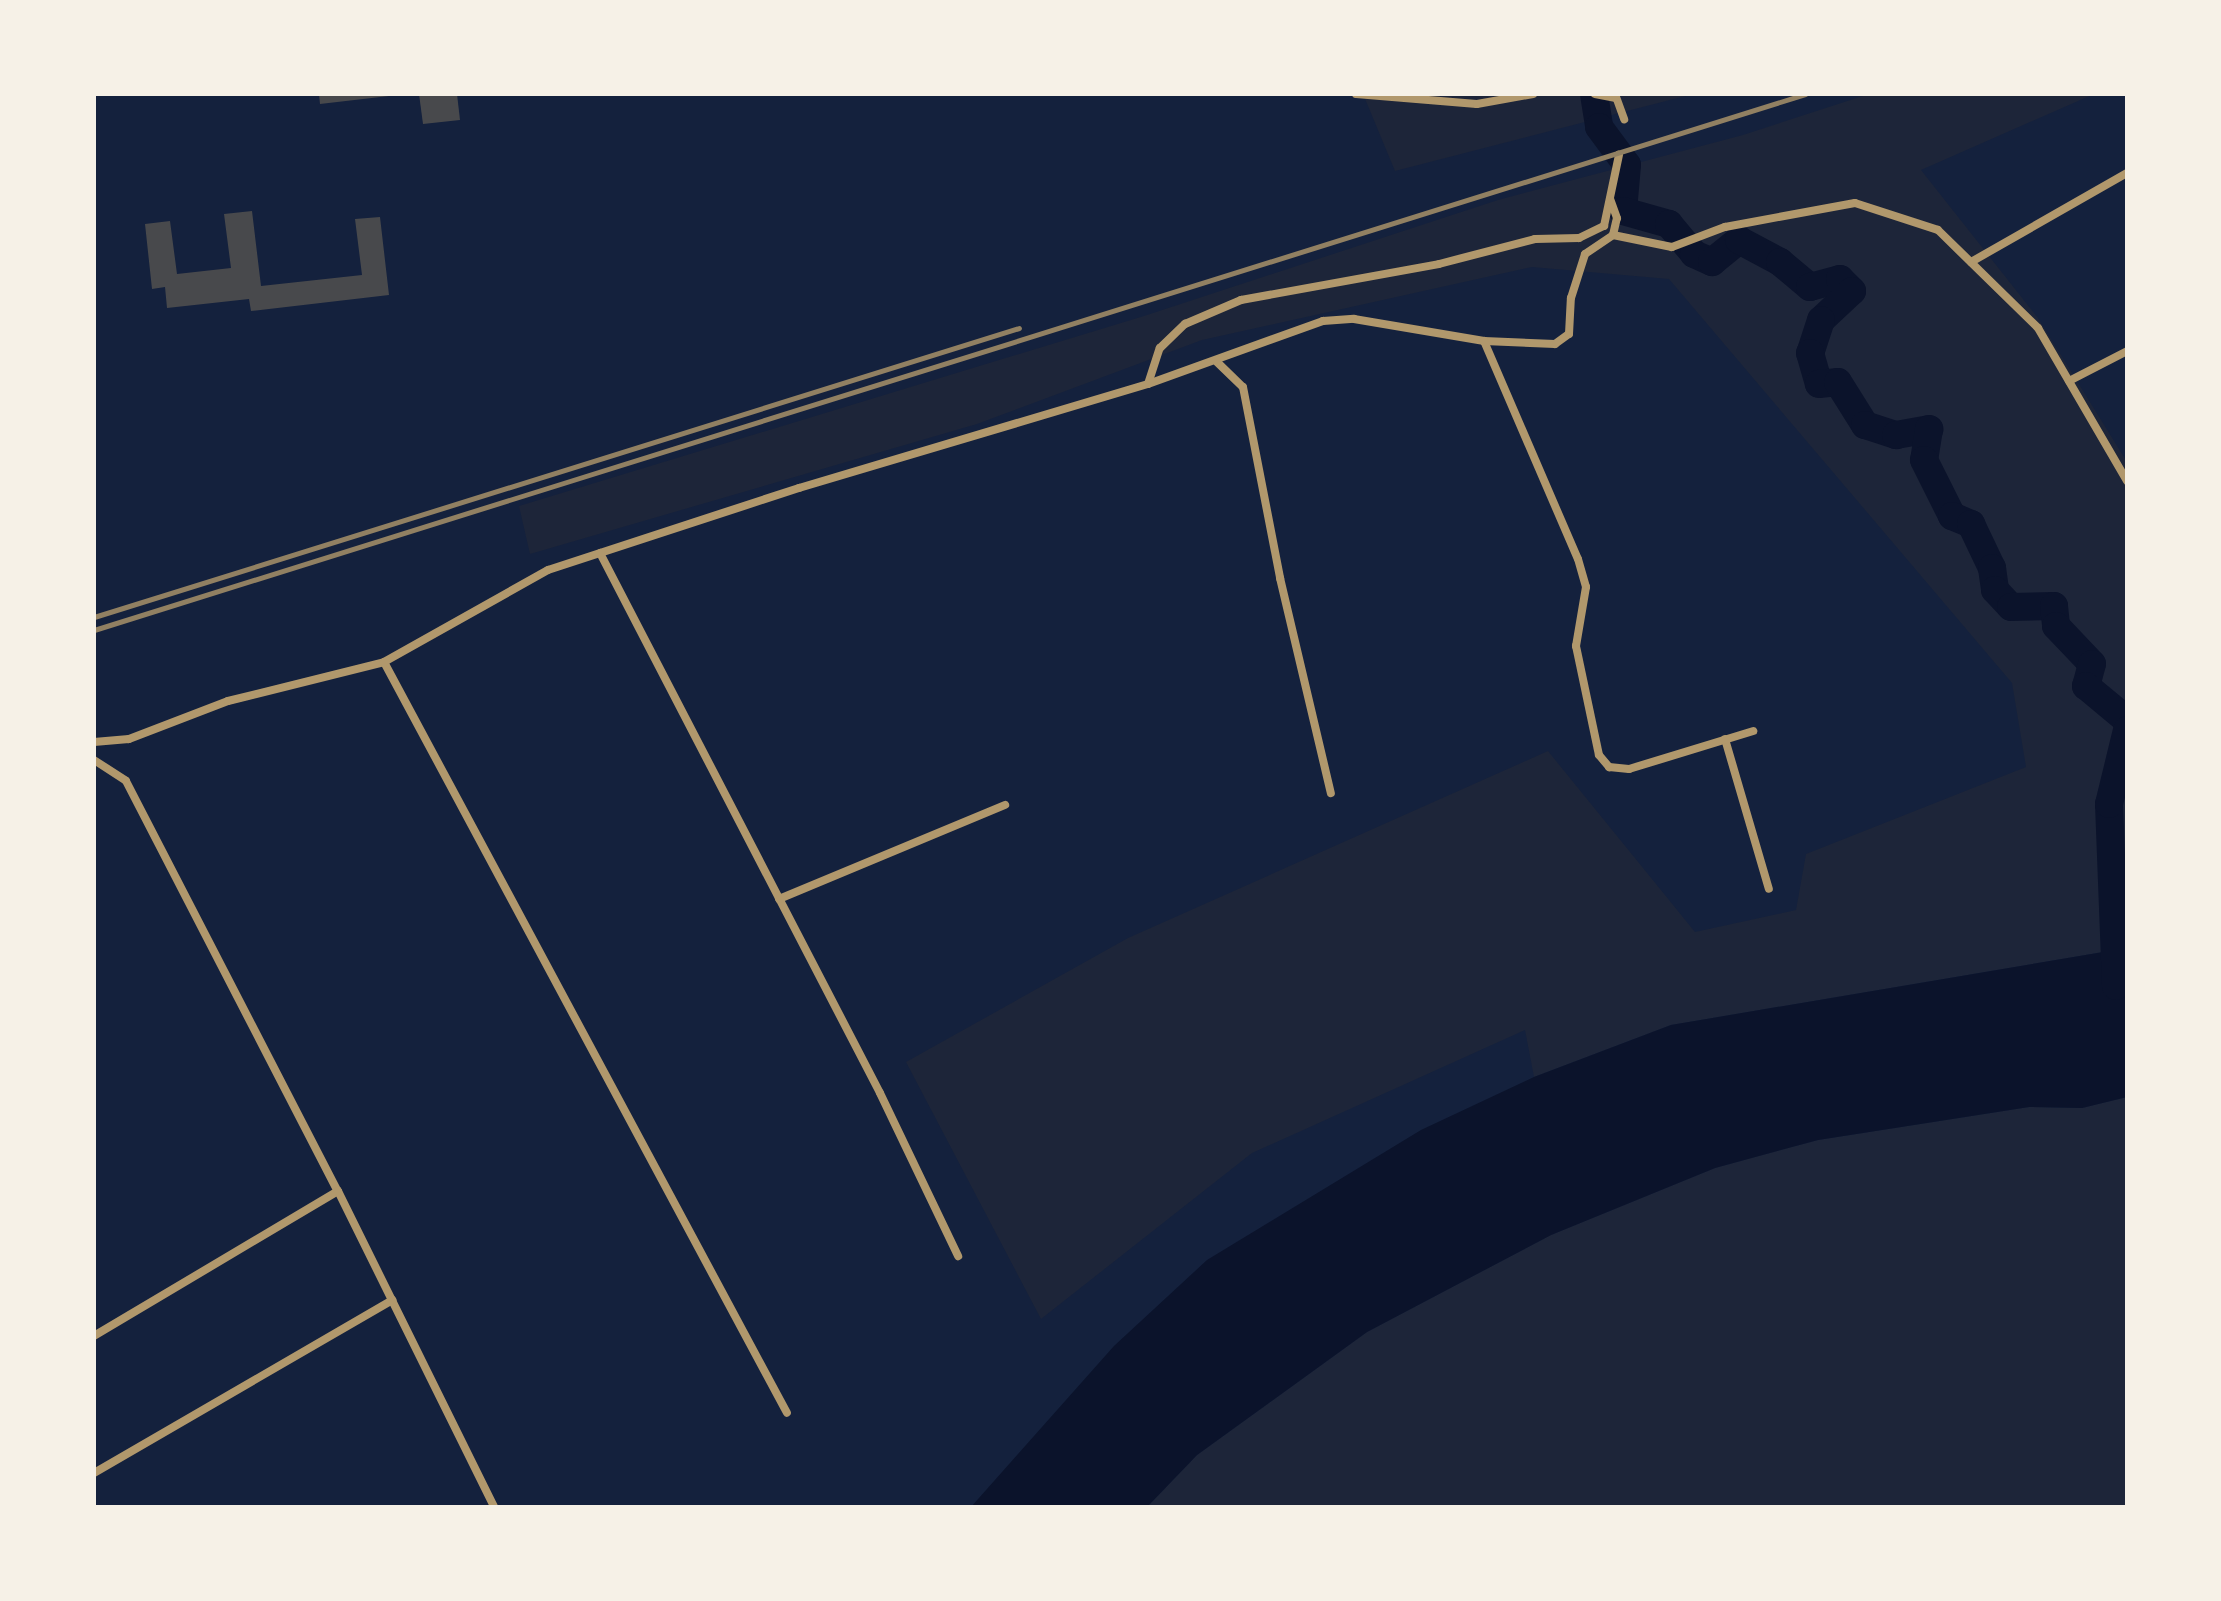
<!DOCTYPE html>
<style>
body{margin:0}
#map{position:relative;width:2221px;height:1601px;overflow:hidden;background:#14213d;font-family:Georgia,serif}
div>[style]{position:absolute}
.green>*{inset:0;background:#1d2539}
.water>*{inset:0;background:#0b132b}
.river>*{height:28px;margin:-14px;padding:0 14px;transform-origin:14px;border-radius:14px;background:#0b132b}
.building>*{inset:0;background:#48494c}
.minor>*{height:8px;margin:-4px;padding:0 4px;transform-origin:4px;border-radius:4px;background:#b1986c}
.rail>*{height:5px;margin:-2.5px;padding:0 2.5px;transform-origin:2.5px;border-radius:2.5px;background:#918062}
span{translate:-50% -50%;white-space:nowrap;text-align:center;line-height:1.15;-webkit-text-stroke:8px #f6f1e7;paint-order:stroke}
.frame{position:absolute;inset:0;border:96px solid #f6f1e7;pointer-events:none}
</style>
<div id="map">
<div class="green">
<div style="clip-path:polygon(1363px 94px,1693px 94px,1395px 171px)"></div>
<div style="clip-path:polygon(1869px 94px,2094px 94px,1921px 170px,2038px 318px,2127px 462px,2127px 948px,1671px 1025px,1534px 1077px,1525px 1030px,1252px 1153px,1041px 1319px,906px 1062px,1128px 938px,1548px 751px,1695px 932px,1796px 910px,1806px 854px,2026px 767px,2012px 683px,1669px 279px,1532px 267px,1202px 340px,977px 424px,530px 554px,519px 506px,1144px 316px,1498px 200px,1743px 135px)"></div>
<div style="clip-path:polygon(2127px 1097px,2127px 1507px,1147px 1507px,1197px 1455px,1367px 1332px,1551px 1235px,1715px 1168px,1818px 1140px,2029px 1107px,2082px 1108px)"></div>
</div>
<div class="water">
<div style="clip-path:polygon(2127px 948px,2127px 1097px,2082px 1108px,2029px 1107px,1818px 1140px,1715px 1168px,1551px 1235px,1367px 1332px,1197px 1455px,1147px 1507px,971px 1507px,1114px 1346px,1207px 1260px,1421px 1130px,1534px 1077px,1671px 1025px)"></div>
</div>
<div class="river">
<div style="left:1594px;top:94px;width:33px;rotate:81deg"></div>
<div style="left:1599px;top:127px;width:47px;rotate:53.6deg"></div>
<div style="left:1627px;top:165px;width:46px;rotate:95deg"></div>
<div style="left:1623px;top:211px;width:48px;rotate:15.8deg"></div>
<div style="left:1669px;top:224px;width:39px;rotate:50deg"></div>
<div style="left:1694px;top:254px;width:20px;rotate:24deg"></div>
<div style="left:1712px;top:262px;width:35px;rotate:-39deg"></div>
<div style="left:1739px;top:240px;width:47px;rotate:28.2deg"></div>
<div style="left:1780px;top:262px;width:39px;rotate:40deg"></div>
<div style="left:1810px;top:287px;width:31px;rotate:-15deg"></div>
<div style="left:1840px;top:279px;width:17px;rotate:45deg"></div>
<div style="left:1852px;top:291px;width:42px;rotate:136.9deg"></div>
<div style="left:1821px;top:320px;width:35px;rotate:108deg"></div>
<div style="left:1810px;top:353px;width:32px;rotate:74deg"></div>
<div style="left:1819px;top:384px;width:19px;rotate:-6deg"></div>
<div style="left:1838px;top:382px;width:51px;rotate:57.9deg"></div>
<div style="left:1865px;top:425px;width:33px;rotate:18deg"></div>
<div style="left:1896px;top:435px;width:34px;rotate:-10deg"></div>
<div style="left:1929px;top:429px;width:31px;rotate:99deg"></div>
<div style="left:1924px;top:460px;width:63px;rotate:63.4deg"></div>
<div style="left:1952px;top:516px;width:21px;rotate:23deg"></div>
<div style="left:1971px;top:524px;width:49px;rotate:64.5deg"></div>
<div style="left:1992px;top:568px;width:22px;rotate:82deg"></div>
<div style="left:1995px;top:590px;width:23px;rotate:47deg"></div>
<div style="left:2011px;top:607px;width:43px;rotate:-1.3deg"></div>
<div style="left:2054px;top:606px;width:20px;rotate:84deg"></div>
<div style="left:2056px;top:626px;width:52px;rotate:46.5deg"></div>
<div style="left:2092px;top:664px;width:23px;rotate:105deg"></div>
<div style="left:2086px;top:686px;width:53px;rotate:39.7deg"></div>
<div style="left:2116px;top:986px;width:182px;rotate:-92.2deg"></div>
<div style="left:2109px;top:804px;width:76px;rotate:-76.3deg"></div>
</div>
<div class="building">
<div style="clip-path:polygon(319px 94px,389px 94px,389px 96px,320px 104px)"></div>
<div style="clip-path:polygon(419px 94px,457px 94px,460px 120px,423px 124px)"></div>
<div style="clip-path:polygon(252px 211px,261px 286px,362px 275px,355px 219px,380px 217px,389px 295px,251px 311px,249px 299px,167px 308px,165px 287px,152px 289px,145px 224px,170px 221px,177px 274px,231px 268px,224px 214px)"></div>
</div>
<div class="minor">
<div style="left:1356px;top:94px;width:121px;rotate:4.7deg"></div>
<div style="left:1477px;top:104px;width:57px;rotate:-10.1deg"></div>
<div style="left:1595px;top:94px;width:20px;rotate:11deg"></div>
<div style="left:1615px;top:94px;width:27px;rotate:70deg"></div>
<div style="left:1613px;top:235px;width:60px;rotate:11.5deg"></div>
<div style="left:1672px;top:247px;width:57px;rotate:-20.7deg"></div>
<div style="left:1725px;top:227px;width:132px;rotate:-10.5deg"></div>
<div style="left:1855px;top:203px;width:87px;rotate:18deg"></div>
<div style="left:1938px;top:230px;width:140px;rotate:44.4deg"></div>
<div style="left:2038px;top:328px;width:177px;rotate:59.8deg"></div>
<div style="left:1971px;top:262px;width:180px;rotate:-29.7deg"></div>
<div style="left:1484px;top:341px;width:71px;rotate:2.4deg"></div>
<div style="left:1555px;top:344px;width:17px;rotate:-36deg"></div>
<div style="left:1569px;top:334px;width:36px;rotate:-87deg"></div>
<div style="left:1571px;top:298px;width:46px;rotate:-72.3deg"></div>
<div style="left:1585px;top:254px;width:34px;rotate:-34deg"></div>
<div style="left:1613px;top:235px;width:17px;rotate:-77deg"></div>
<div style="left:1617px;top:218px;width:20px;rotate:-110deg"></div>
<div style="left:1217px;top:362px;width:36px;rotate:44deg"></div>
<div style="left:1243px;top:387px;width:195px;rotate:79deg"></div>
<div style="left:1280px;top:578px;width:221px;rotate:76.7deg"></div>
<div style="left:2069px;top:381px;width:65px;rotate:-27.3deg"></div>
<div style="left:1148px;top:384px;width:38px;rotate:-72deg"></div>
<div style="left:1160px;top:348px;width:35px;rotate:-44deg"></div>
<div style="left:1185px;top:324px;width:61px;rotate:-23.2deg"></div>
<div style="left:1241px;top:300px;width:201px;rotate:-10.3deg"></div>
<div style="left:1439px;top:264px;width:99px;rotate:-14.6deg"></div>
<div style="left:1535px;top:239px;width:44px;rotate:-1.3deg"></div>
<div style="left:1579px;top:238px;width:28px;rotate:-26deg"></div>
<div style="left:1604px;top:226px;width:73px;rotate:-78.1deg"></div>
<div style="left:600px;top:553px;width:608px;rotate:62.59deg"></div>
<div style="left:880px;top:1093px;width:181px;rotate:64.4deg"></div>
<div style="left:384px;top:662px;width:852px;rotate:61.78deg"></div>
<div style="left:1725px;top:739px;width:156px;rotate:73.7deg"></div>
<div style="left:94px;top:742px;width:35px;rotate:-5deg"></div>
<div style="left:129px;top:739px;width:106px;rotate:-21deg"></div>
<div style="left:228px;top:701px;width:161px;rotate:-14deg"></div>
<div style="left:384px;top:662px;width:188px;rotate:-29.3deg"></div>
<div style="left:548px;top:570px;width:264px;rotate:-18.1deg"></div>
<div style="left:799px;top:488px;width:364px;rotate:-16.6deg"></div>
<div style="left:1148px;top:384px;width:186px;rotate:-19.8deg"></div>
<div style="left:1323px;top:321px;width:31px;rotate:-4deg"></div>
<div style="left:1354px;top:319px;width:132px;rotate:9.6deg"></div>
<div style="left:1484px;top:341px;width:237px;rotate:66.7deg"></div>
<div style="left:1578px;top:559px;width:29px;rotate:74deg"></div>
<div style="left:1586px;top:587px;width:60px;rotate:99.6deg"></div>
<div style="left:1576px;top:646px;width:111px;rotate:78.1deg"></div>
<div style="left:1599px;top:755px;width:16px;rotate:50deg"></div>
<div style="left:1609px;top:767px;width:20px;rotate:6deg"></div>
<div style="left:1629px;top:769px;width:130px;rotate:-17deg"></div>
<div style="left:94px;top:760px;width:38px;rotate:33deg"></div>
<div style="left:126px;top:781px;width:462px;rotate:62.7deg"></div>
<div style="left:338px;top:1191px;width:284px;rotate:149.3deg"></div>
<div style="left:779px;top:899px;width:245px;rotate:-22.6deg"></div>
<div style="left:338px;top:1191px;width:352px;rotate:63.7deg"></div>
<div style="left:94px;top:1473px;width:345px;rotate:-30.1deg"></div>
</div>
<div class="rail">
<div style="left:94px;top:617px;width:969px;rotate:-17.35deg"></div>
<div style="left:94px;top:630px;width:1793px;rotate:-17.39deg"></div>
</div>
<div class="frame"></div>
</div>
